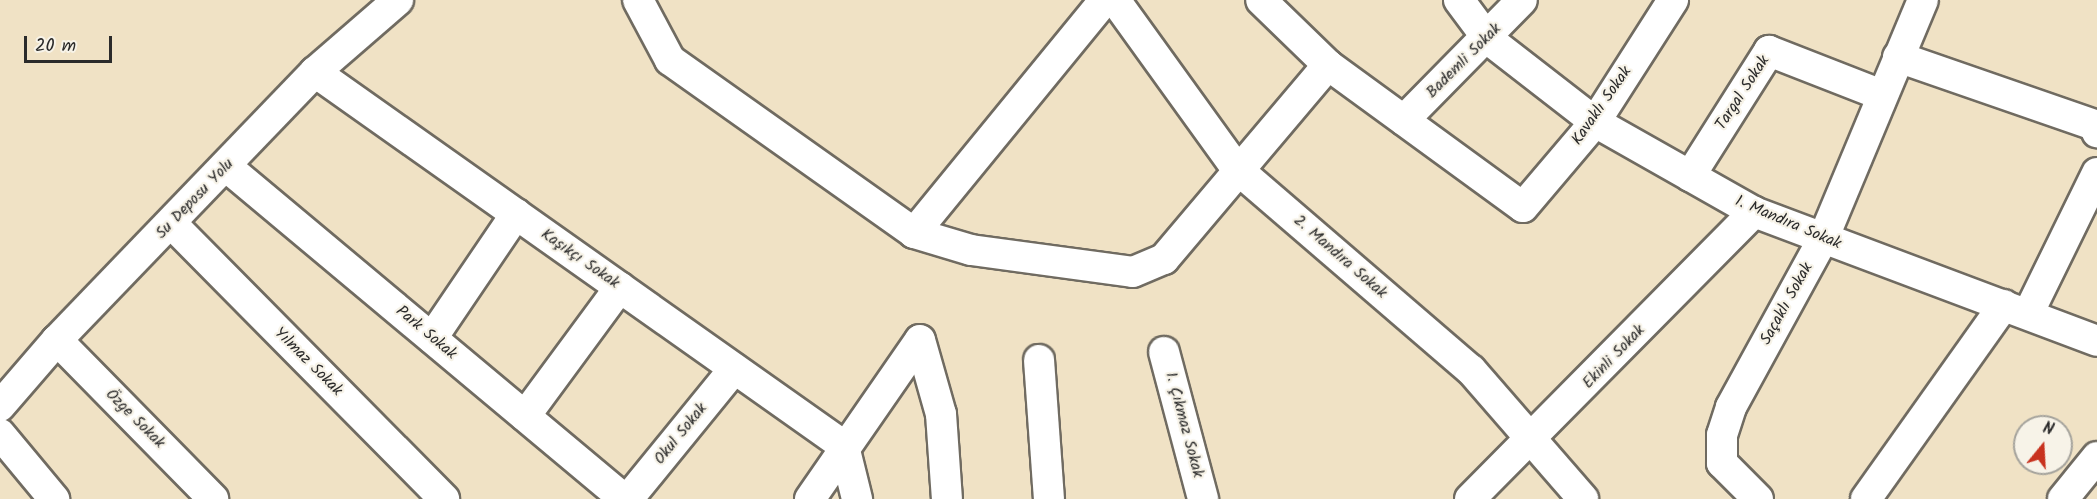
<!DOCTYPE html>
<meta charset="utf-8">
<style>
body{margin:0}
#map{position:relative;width:2097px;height:499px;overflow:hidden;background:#f0e2c5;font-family:Kalam,sans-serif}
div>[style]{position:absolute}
.roads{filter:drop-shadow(2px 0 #706b61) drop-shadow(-2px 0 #706b61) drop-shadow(0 2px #706b61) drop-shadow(0 -2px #706b61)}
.street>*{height:30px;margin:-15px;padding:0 15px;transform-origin:15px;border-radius:15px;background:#fff}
span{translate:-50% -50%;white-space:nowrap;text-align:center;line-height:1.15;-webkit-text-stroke:4.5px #f7f3e8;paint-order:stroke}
.street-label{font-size:16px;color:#2b2b2b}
.north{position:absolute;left:2013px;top:415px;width:60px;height:60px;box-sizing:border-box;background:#f7f3e8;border:2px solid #a5a39c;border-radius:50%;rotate:18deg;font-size:16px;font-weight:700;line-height:24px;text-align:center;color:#2b2b2b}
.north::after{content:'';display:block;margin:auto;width:21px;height:27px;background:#c8321e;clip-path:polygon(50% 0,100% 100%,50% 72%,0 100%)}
.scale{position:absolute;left:24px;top:36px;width:88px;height:27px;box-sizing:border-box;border:3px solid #2b2b2b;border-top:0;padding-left:8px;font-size:18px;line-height:21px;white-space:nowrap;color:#2b2b2b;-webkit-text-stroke:4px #f7f3e8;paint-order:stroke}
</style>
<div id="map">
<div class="roads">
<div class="street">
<div style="left:638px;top:0;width:68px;rotate:61.9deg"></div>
<div style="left:670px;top:60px;width:299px;rotate:35.3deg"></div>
<div style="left:914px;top:233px;width:59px;rotate:16.6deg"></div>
<div style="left:971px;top:250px;width:163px;rotate:7.7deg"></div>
<div style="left:1133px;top:272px;width:34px;rotate:-23deg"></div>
<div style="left:1164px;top:259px;width:254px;rotate:-49.8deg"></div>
<div style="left:1328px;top:65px;width:93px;rotate:-135.9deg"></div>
<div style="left:1115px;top:0;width:208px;rotate:54.2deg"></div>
<div style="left:1237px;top:169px;width:308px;rotate:40.7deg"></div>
<div style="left:1471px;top:370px;width:171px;rotate:49deg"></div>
<div style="left:1459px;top:0;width:49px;rotate:53.4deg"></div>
<div style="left:1488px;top:39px;width:135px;rotate:37.8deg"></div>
<div style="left:1595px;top:122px;width:183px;rotate:29.5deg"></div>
<div style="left:1754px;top:212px;width:366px;rotate:20.6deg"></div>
<div style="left:1898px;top:57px;width:207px;rotate:19.1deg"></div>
<div style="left:2094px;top:125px;width:8px;rotate:67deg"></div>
<div style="left:1328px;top:65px;width:241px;rotate:36.1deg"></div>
<div style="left:1523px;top:207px;width:111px;rotate:-49.7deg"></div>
<div style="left:1595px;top:122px;width:145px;rotate:-57.4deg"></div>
<div style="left:315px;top:72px;width:648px;rotate:35.26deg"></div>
<div style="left:844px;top:446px;width:55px;rotate:76.2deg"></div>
<div style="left:1404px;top:120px;width:168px;rotate:-45.5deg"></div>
<div style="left:227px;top:167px;width:518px;rotate:39.9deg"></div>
<div style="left:1690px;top:176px;width:148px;rotate:-57.7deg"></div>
<div style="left:1769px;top:51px;width:121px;rotate:21.3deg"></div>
<div style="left:172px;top:224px;width:387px;rotate:45.3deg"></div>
<div style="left:914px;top:233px;width:301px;rotate:-50.7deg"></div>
<div style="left:2028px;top:314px;width:157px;rotate:-63.9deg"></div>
<div style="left:432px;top:338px;width:150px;rotate:-55.9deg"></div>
<div style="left:57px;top:340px;width:223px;rotate:45.5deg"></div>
<div style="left:920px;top:340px;width:77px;rotate:74.2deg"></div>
<div style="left:941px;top:414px;width:85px;rotate:86deg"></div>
<div style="left:1164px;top:352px;width:152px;rotate:75.1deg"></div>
<div style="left:1039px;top:360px;width:139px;rotate:85.9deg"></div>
<div style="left:0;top:406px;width:87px;rotate:-49.2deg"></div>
<div style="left:57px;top:340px;width:372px;rotate:-46.1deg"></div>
<div style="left:315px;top:72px;width:110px;rotate:-40.9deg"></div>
<div style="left:525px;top:416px;width:160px;rotate:-53.6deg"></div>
<div style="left:0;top:434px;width:85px;rotate:50.3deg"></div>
<div style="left:628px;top:499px;width:168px;rotate:-50.8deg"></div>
<div style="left:810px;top:499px;width:193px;rotate:-55.3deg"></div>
<div style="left:1470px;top:499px;width:404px;rotate:-45.3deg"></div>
<div style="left:1758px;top:499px;width:51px;rotate:-135deg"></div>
<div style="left:1722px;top:463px;width:28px;rotate:-90deg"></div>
<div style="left:1722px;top:435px;width:29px;rotate:-72deg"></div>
<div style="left:1731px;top:407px;width:192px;rotate:-61.3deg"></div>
<div style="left:1823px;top:239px;width:259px;rotate:-67.3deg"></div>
<div style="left:1866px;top:499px;width:238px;rotate:-54.6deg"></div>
<div style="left:2063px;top:499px;width:54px;rotate:-51deg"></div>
</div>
</div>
<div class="street-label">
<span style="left:1464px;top:61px;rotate:-45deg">Bademli Sokak</span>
<span style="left:1743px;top:93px;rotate:-57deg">Targal Sokak</span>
<span style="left:1602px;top:106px;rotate:-55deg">Kavaklı Sokak</span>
<span style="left:195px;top:199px;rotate:-46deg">Su Deposu Yolu</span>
<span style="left:1788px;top:223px;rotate:23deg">1. Mandıra Sokak</span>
<span style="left:1340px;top:257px;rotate:41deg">2. Mandıra Sokak</span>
<span style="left:580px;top:259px;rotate:35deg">Kaşıkçı Sokak</span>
<span style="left:1787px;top:304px;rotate:-61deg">Saçaklı Sokak</span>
<span style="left:426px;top:333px;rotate:40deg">Park Sokak</span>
<span style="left:1614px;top:357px;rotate:-46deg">Ekinli Sokak</span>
<span style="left:308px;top:362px;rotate:45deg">Yılmaz Sokak</span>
<span style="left:135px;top:419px;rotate:45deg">Özge Sokak</span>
<span style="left:1184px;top:425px;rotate:75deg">1. Çıkmaz Sokak</span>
<span style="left:681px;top:434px;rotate:-51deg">Okul Sokak</span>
</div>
<div class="north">N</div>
<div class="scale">20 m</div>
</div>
